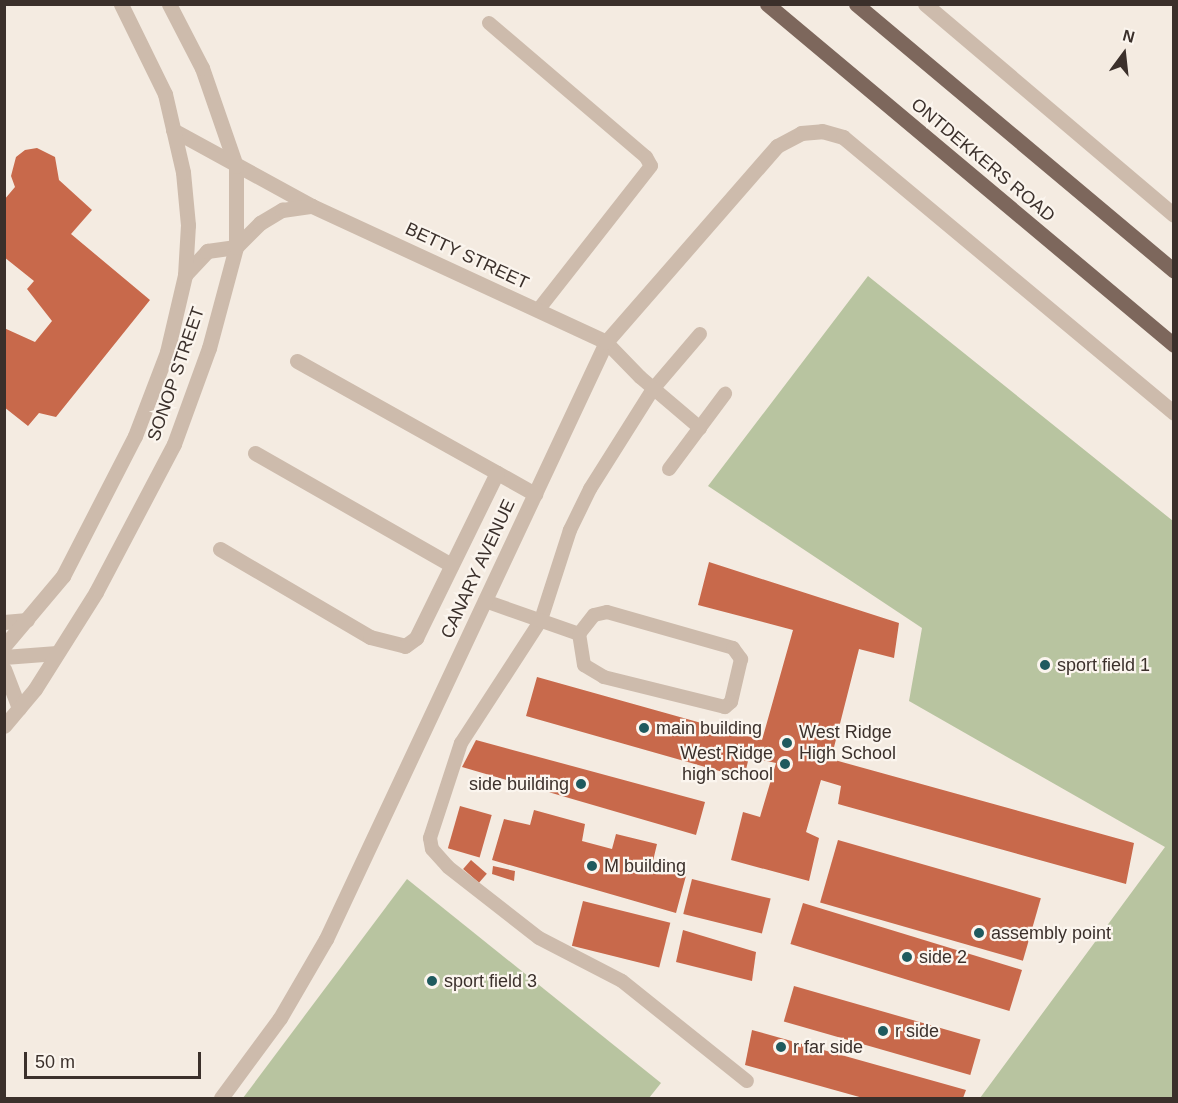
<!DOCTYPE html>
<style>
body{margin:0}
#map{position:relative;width:1178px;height:1103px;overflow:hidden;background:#f4ebe1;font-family:Arial,sans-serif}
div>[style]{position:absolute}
.green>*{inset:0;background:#b8c4a0}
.building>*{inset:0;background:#c8694b;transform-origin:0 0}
.service>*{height:14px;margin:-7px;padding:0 7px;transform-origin:7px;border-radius:7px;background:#cdbbac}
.minor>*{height:15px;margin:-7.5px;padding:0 7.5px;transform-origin:7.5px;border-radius:7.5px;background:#cdbbac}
.tertiary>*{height:15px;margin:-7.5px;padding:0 7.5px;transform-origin:7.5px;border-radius:7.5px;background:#cdbbac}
.primary>*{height:15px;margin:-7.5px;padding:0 7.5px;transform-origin:7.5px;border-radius:7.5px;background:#7d675c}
.dots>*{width:16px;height:16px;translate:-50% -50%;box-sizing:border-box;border:3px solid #fbf5ee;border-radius:50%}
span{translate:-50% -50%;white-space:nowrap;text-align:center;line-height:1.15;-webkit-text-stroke:4.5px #fbf5ee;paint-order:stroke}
.street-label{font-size:18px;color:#3b302b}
.poi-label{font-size:18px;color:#3b302b}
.left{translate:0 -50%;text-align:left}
.right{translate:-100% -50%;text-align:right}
.frame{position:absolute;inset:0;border:6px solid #3b302b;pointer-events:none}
.north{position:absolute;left:1094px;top:24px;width:60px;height:60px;-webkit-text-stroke:4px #fbf5ee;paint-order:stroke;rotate:15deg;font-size:16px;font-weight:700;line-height:24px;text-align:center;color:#3b302b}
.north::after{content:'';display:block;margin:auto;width:21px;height:27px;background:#3b302b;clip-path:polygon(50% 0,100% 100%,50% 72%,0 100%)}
.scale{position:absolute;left:24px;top:1052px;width:177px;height:27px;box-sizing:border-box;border:3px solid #3b302b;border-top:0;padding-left:8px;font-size:18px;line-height:21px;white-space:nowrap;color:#3b302b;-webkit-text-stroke:4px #fbf5ee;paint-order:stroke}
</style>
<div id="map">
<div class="green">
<div style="clip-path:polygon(868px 276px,1173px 521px,1173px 1098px,980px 1098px,1165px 847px,909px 701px,922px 628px,708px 486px)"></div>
<div style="clip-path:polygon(407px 879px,661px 1083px,649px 1098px,243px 1098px)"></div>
</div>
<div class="building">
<div style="clip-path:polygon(37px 148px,55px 157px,59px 180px,92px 210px,71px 234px,150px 300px,56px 417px,39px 413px,28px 426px,4px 407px,4px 328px,35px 342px,52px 321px,27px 289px,34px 281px,4px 257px,4px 200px,15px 187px,11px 176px,16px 157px,25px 150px)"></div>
<div style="clip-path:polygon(709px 562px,899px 623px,894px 658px,859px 649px,831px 759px,1134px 843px,1126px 884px,838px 804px,841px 786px,821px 780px,806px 832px,819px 838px,809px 881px,731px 860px,743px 812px,760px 817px,776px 763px,749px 757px,744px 778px,526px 716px,537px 677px,762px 740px,793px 630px,698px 605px)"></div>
<div style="clip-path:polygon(476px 740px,705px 802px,696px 835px,462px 767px)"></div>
<div style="left:460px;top:806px;width:33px;height:44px;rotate:16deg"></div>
<div style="clip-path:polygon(534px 810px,585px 824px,582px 841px,612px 849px,616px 834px,657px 844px,653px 861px,687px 872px,676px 913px,492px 860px,504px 819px,530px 825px)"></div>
<div style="left:838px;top:840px;width:211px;height:65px;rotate:16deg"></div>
<div style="left:471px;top:860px;width:21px;height:12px;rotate:41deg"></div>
<div style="clip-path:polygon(493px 866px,515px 871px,514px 881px,492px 874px)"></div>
<div style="left:692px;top:879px;width:81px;height:36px;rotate:14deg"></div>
<div style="left:583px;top:901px;width:90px;height:46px;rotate:14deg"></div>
<div style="left:803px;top:903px;width:229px;height:43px;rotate:17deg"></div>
<div style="clip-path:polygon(683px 930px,756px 952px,752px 981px,676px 962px)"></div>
<div style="left:794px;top:986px;width:194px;height:37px;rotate:16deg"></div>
<div style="clip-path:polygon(752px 1030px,966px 1090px,963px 1098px,863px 1098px,745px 1065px)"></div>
</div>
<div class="service">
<div style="left:489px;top:23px;width:206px;rotate:40.5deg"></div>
<div style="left:646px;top:157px;width:10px;rotate:61deg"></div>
<div style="left:651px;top:166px;width:183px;rotate:128.1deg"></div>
<div style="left:700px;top:334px;width:72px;rotate:130.5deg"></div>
<div style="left:653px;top:389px;width:118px;rotate:122.2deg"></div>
<div style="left:590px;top:489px;width:46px;rotate:116deg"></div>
<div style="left:570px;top:530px;width:95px;rotate:107.9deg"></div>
<div style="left:541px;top:620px;width:147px;rotate:123deg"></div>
<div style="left:461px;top:743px;width:100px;rotate:108.1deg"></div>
<div style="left:430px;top:838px;width:11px;rotate:80deg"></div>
<div style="left:432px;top:849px;width:24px;rotate:48deg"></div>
<div style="left:448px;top:867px;width:115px;rotate:38deg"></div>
<div style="left:539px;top:938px;width:93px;rotate:27.4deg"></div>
<div style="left:622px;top:981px;width:160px;rotate:38.7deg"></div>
<div style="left:606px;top:342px;width:49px;rotate:45.8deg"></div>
<div style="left:640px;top:377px;width:79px;rotate:40.4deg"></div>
<div style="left:669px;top:469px;width:94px;rotate:-53.3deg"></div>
<div style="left:485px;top:601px;width:100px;rotate:19.3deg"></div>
<div style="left:579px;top:634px;width:24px;rotate:-52deg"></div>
<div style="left:594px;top:615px;width:13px;rotate:-13deg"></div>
<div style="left:607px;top:612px;width:131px;rotate:15.9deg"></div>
<div style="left:733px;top:648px;width:14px;rotate:54deg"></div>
<div style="left:741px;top:659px;width:44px;rotate:103.1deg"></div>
<div style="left:731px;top:702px;width:8px;rotate:140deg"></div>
<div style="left:725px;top:707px;width:125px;rotate:-166.1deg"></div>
<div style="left:604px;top:677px;width:23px;rotate:-149deg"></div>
<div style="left:584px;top:665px;width:31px;rotate:-99deg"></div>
</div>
<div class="minor">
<div style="left:925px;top:4px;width:326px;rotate:40.3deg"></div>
<div style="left:173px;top:130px;width:158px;rotate:28.7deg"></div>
<div style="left:312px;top:206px;width:324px;rotate:24.8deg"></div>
<div style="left:185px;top:275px;width:33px;rotate:-47deg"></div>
<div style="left:207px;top:251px;width:29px;rotate:-8deg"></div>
<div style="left:236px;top:247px;width:34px;rotate:-45deg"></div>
<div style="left:260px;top:223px;width:26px;rotate:-31deg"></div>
<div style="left:282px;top:210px;width:30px;rotate:-8deg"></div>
<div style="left:297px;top:361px;width:273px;rotate:29.2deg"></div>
<div style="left:255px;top:453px;width:226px;rotate:29.7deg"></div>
<div style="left:220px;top:549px;width:174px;rotate:30.4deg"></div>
<div style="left:370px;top:637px;width:36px;rotate:14deg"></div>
<div style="left:405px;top:646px;width:14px;rotate:-36deg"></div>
<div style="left:416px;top:638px;width:184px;rotate:-63.9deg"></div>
<div style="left:221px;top:1098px;width:99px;rotate:-53.6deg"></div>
<div style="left:280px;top:1018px;width:91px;rotate:-59.8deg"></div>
<div style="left:326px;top:939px;width:659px;rotate:-64.87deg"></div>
<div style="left:606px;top:342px;width:260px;rotate:-48.9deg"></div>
<div style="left:777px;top:146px;width:27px;rotate:-28deg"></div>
<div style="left:801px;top:133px;width:21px;rotate:-5deg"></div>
<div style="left:822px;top:131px;width:22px;rotate:16deg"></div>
<div style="left:843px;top:137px;width:431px;rotate:39.8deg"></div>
</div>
<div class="tertiary">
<div style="left:4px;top:622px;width:23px;rotate:-5deg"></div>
<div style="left:4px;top:646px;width:92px;rotate:-49.9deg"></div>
<div style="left:63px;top:576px;width:157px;rotate:-62.8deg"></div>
<div style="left:135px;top:436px;width:90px;rotate:-69.1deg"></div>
<div style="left:167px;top:352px;width:79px;rotate:-76.8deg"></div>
<div style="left:185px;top:275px;width:50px;rotate:-86.6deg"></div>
<div style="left:188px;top:225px;width:53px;rotate:-95.4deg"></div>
<div style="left:183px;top:172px;width:80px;rotate:-103deg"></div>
<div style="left:165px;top:94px;width:100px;rotate:-116.1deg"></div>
<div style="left:4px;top:657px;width:53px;rotate:-4.3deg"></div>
<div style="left:4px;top:669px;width:42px;rotate:69deg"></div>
<div style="left:4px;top:726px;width:48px;rotate:-50deg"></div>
<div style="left:35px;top:689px;width:115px;rotate:-57.8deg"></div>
<div style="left:96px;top:592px;width:167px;rotate:-62.2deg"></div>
<div style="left:174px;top:444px;width:102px;rotate:-70deg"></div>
<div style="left:209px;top:348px;width:105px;rotate:-75deg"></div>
<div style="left:236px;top:247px;width:81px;rotate:-90deg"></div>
<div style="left:236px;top:166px;width:104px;rotate:-109.1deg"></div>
<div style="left:202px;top:68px;width:72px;rotate:-117.3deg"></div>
</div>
<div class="primary">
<div style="left:767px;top:4px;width:531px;rotate:39.96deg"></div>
<div style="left:856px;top:4px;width:415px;rotate:40deg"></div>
</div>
<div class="dots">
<div style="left:1045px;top:665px;background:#1f5a5e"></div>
<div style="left:644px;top:728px;background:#1f5a5e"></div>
<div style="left:787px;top:743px;background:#1f5a5e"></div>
<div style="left:785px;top:764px;background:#1f5a5e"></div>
<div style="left:581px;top:784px;background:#1f5a5e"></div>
<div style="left:592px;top:866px;background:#1f5a5e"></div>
<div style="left:979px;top:933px;background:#1f5a5e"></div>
<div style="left:907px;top:957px;background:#1f5a5e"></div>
<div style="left:432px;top:981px;background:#1f5a5e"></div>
<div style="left:883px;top:1031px;background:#1f5a5e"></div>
<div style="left:781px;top:1047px;background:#1f5a5e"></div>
</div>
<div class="street-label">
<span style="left:983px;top:160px;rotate:40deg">ONTDEKKERS ROAD</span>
<span style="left:467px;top:256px;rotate:25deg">BETTY STREET</span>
<span style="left:176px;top:374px;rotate:-71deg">SONOP STREET</span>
<span style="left:478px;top:569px;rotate:-65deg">CANARY AVENUE</span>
</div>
<div class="poi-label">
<span class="left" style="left:1057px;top:665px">sport field 1</span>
<span class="left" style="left:656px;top:728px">main building</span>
<span class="left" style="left:799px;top:743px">West Ridge<br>High School</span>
<span class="right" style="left:773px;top:764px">West Ridge<br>high school</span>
<span class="right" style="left:569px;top:784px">side building</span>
<span class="left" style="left:604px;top:866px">M building</span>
<span class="left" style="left:991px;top:933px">assembly point</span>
<span class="left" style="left:919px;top:957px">side 2</span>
<span class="left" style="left:444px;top:981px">sport field 3</span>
<span class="left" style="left:895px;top:1031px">r side</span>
<span class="left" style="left:793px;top:1047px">r far side</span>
</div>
<div class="frame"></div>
<div class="north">N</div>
<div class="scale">50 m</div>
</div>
